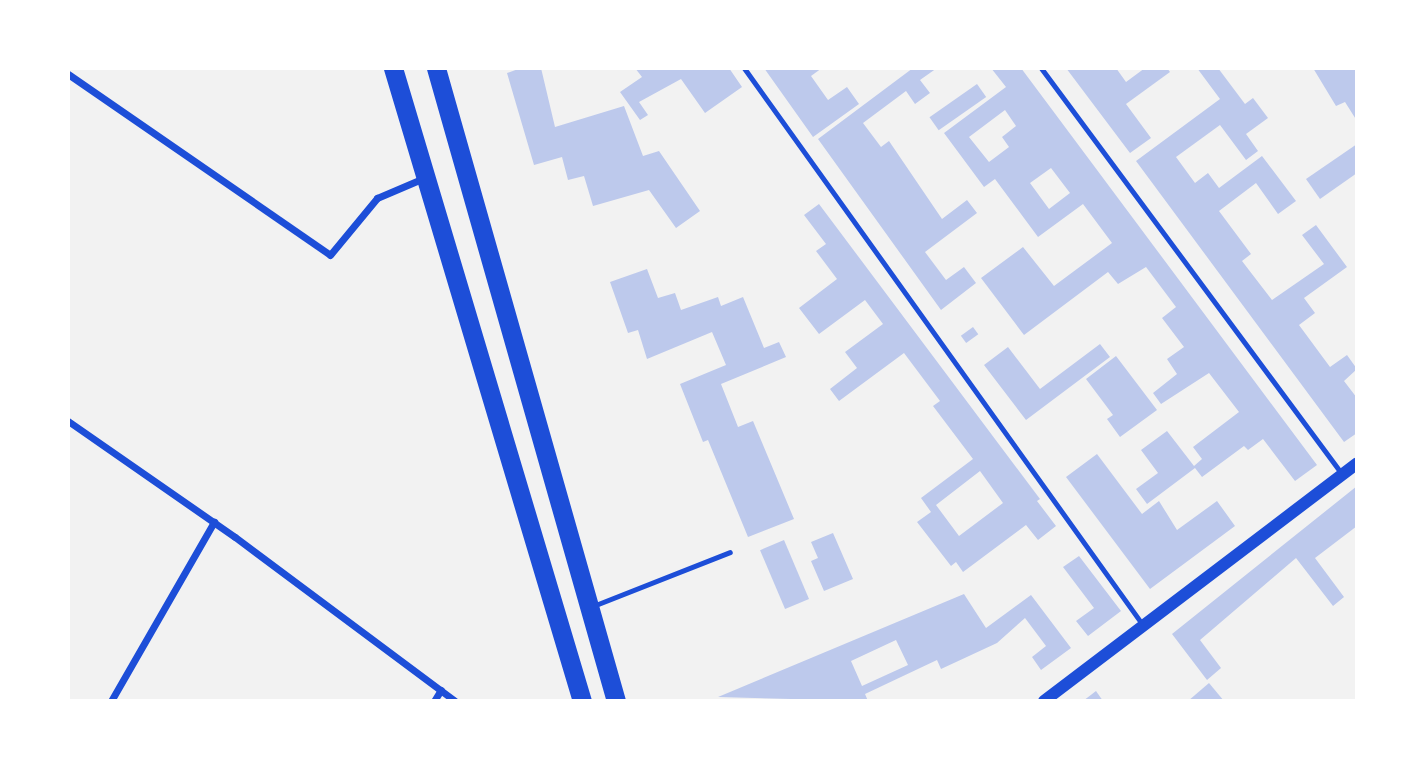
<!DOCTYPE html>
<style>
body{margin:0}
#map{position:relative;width:1425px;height:769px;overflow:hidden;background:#f2f2f2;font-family:"PT Serif",serif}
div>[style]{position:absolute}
.building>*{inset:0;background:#bdc9ec;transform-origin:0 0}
.service>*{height:5px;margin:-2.5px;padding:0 2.5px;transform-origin:2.5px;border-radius:2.5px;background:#1d4ed8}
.minor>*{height:7px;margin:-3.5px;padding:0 3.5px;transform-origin:3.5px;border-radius:3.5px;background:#1d4ed8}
.tertiary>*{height:12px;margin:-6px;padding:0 6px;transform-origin:6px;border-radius:6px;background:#1d4ed8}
.trunk>*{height:19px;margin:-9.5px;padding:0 9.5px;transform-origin:9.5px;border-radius:9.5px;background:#1d4ed8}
span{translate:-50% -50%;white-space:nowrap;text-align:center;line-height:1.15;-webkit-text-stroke:7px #fff;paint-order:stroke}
.frame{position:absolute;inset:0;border:70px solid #fff;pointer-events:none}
</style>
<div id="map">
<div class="building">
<div style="clip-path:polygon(521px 68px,541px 68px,555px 127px,624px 106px,643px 156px,659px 151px,700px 211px,676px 228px,649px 190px,593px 206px,584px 176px,568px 180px,562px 157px,534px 165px,507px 73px)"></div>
<div style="clip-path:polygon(635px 68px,729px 68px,742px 87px,705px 113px,681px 79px,639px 102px,648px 115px,640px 120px,620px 92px,642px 77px)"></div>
<div style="clip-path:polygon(764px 68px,822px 68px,811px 76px,828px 100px,847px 87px,859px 104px,813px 137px)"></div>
<div style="clip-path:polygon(913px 68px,937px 68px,920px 80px,930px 93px,915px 104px,906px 91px,863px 123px,881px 147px,889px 141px,942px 219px,967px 200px,977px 213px,925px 252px,946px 280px,964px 267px,976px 283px,941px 310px,818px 139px)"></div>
<div style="clip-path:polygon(evenodd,991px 68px,1021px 68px,1317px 465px,1295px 481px,1263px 439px,1248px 450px,1244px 446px,1202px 477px,1195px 468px,1147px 504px,1136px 489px,1158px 473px,1141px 450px,1167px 431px,1194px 466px,1202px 459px,1193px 447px,1239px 412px,1209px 373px,1161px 404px,1153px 393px,1177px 374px,1167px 359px,1184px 347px,1162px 318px,1176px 307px,1146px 267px,1118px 284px,1108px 272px,1024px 335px,981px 278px,1023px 247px,1054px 286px,1112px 243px,1083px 204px,1038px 237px,995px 179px,984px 187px,944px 133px,1006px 87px,991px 68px,1005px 110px,1016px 126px,1002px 137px,1009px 147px,989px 162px,969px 137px,1005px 110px,991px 68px,1051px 168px,1070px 193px,1049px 209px,1030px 183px,1051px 168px)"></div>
<div style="clip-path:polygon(1066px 68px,1116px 68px,1126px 82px,1145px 68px,1167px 68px,1170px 72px,1126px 104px,1151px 138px,1130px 153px)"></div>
<div style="clip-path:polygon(1197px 68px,1218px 68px,1245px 104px,1253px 98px,1268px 118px,1246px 134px,1258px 151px,1246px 160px,1220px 125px,1176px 157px,1195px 183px,1208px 173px,1219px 188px,1262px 156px,1296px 201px,1278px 214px,1256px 183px,1219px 211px,1251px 254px,1242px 261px,1272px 300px,1324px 264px,1302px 235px,1316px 225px,1347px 267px,1304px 298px,1315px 313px,1299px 325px,1330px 367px,1347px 355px,1357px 369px,1344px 381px,1357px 398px,1357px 433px,1344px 442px,1136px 161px,1220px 99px)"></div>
<div style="clip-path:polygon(1313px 68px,1357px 68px,1357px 121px,1345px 102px,1336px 106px)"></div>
<div style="left:977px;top:84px;width:16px;height:58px;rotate:55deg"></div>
<div style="clip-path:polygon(1357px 144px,1357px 173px,1320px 199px,1306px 179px)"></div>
<div style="clip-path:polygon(evenodd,819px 204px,1040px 499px,1037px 501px,1056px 526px,1038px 540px,1026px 525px,963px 572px,956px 562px,951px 566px,917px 522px,931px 512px,921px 498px,973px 459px,933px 406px,940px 401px,904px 353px,839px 401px,830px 389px,857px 368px,845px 352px,883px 324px,865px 300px,819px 334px,799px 308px,837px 279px,816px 251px,826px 244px,804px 215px,819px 204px,980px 471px,1003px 503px,959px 536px,936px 505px,980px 471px)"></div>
<div style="clip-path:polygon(647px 269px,658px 298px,675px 293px,681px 310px,718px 297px,721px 306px,743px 297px,764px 348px,779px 342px,786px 357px,721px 384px,738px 427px,753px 421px,794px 519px,748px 537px,708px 440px,703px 442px,680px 384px,726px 365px,712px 332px,647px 359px,638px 330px,628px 333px,610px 282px)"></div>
<div style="left:973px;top:327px;width:9px;height:15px;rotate:54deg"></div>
<div style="clip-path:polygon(1100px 344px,1110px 357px,1026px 420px,984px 365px,1008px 347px,1040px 389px)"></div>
<div style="clip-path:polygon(1116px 356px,1157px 410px,1120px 437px,1107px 419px,1113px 415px,1086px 379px)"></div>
<div style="clip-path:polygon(1097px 454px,1142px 514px,1159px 501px,1177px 530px,1217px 501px,1235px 526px,1150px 589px,1066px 477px)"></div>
<div style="clip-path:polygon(1357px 486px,1357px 526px,1315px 558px,1344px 597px,1333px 606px,1296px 558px,1200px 640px,1221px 668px,1207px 680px,1172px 634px)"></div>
<div style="clip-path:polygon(833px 533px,853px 579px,824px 591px,811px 561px,818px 558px,811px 542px)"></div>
<div style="left:784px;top:540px;width:64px;height:26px;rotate:67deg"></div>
<div style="clip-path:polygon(1079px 556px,1121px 611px,1088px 636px,1076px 621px,1094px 608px,1063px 567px)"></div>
<div style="clip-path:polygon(evenodd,964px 594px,986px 628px,1031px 595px,1071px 648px,1041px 670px,1032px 657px,1046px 646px,1025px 618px,997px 643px,941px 669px,937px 660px,865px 694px,868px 701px,718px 697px,964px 594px,896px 640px,908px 665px,862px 686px,851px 661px,896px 640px)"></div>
<div style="clip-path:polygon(1209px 683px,1224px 701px,1188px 701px)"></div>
<div style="clip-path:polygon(1096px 691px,1103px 701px,1083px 701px)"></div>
</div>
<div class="service">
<div style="left:744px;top:68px;width:684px;rotate:54.4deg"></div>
<div style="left:1041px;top:68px;width:505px;rotate:53.45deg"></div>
<div style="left:593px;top:606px;width:147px;rotate:-21.5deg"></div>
</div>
<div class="minor">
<div style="left:68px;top:74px;width:318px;rotate:34.6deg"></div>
<div style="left:330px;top:255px;width:74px;rotate:-50.5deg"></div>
<div style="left:377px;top:198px;width:51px;rotate:-23.1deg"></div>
<div style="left:68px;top:421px;width:203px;rotate:34.8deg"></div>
<div style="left:235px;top:537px;width:274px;rotate:36.7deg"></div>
<div style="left:111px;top:701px;width:207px;rotate:-60.1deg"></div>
<div style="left:434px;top:701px;width:13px;rotate:-58deg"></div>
</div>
<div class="tertiary">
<div style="left:1044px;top:701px;width:393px;rotate:-37.2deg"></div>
</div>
<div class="trunk">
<div style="left:393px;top:68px;width:661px;rotate:73.38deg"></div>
<div style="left:436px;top:68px;width:658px;rotate:74.13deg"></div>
</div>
<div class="frame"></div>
</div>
